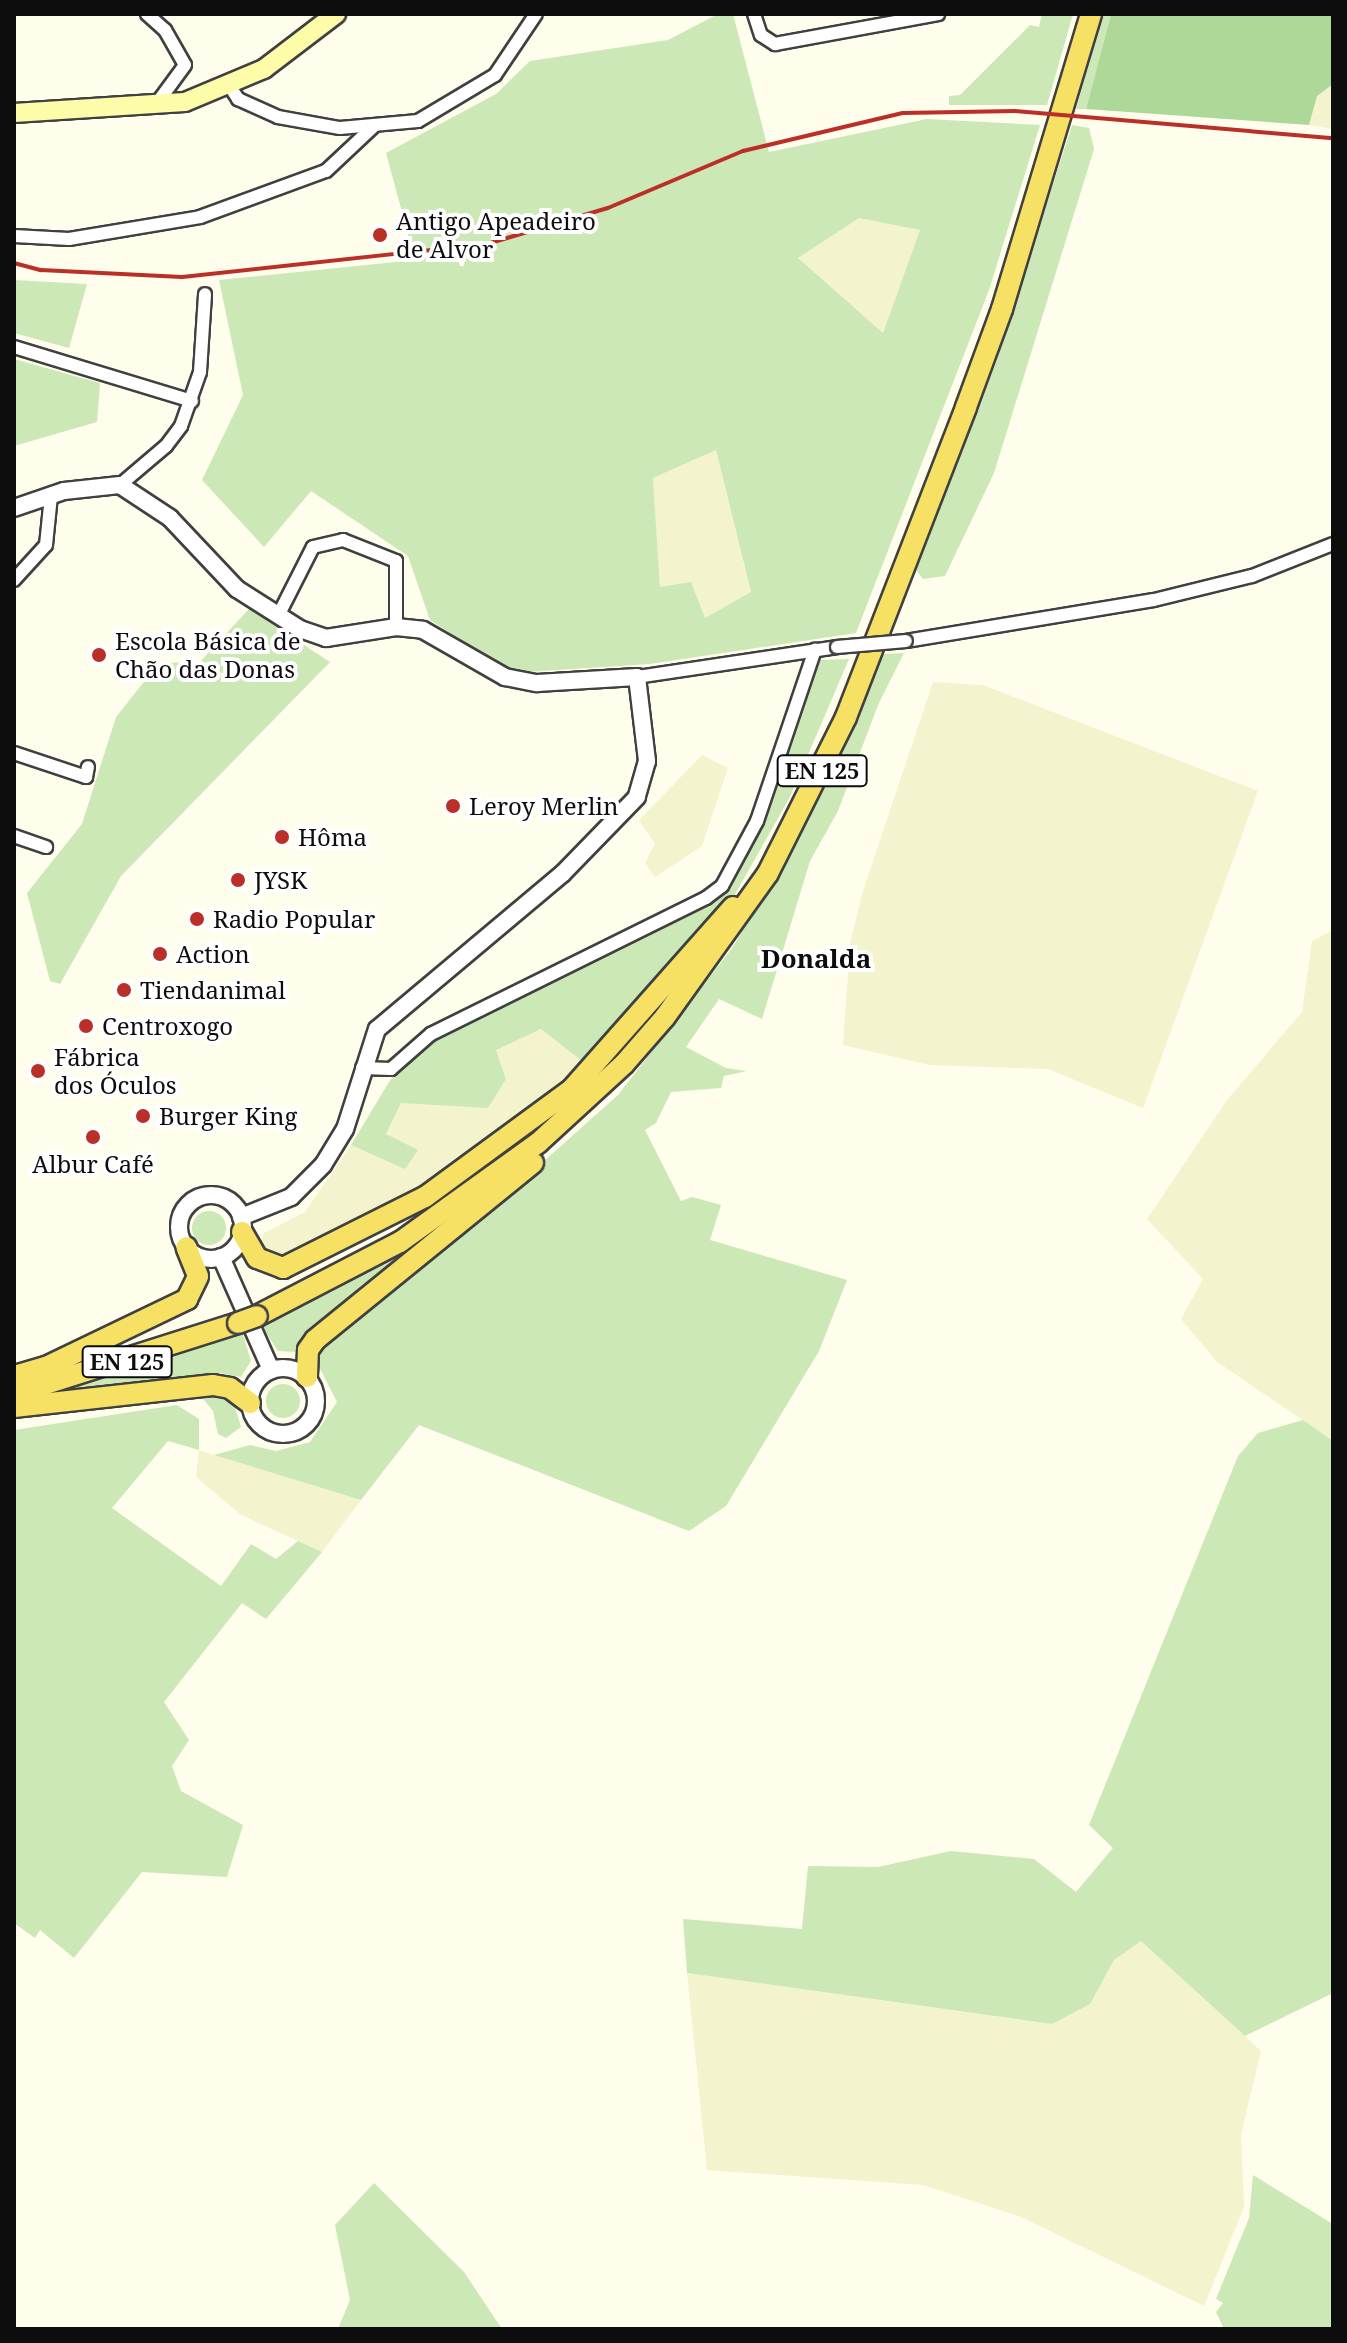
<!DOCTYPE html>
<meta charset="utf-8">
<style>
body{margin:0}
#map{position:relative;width:1347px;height:2343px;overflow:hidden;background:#fffdec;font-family:"Noto Serif",serif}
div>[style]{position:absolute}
.farmland>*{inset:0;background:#f3f4cd}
.green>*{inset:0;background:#cce8b7}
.round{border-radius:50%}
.forest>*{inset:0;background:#aed897}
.roads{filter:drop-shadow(2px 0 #404040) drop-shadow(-2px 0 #404040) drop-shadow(0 2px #404040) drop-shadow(0 -2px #404040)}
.minor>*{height:12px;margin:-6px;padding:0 6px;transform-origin:6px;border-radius:6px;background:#fff}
.tertiary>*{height:16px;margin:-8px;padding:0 8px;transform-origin:8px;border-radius:8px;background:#fff}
.tertiary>.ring{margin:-8px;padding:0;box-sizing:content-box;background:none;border:16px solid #fff;border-radius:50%}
.secondary>*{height:18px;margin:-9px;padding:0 9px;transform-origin:9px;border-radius:9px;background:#fdfca9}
.primary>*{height:20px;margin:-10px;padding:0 10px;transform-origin:10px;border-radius:10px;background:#f6e165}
.rail>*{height:4px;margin:-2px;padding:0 2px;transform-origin:2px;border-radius:2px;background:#ba2f27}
.bridges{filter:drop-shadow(2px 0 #404040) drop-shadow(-2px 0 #404040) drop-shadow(0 2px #404040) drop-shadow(0 -2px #404040)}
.minor-bridge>*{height:12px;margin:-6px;padding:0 6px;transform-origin:6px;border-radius:6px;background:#fff}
.primary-bridge>*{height:20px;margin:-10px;padding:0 10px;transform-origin:10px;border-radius:10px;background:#f6e165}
.dots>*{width:22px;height:22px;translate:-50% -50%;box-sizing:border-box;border:4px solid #fff;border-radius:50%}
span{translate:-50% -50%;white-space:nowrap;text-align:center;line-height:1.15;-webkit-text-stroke:8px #fff;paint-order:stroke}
.shield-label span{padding:2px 6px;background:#fff;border:2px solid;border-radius:6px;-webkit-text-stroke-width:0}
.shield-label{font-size:22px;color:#0d0d0d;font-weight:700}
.poi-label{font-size:24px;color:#0d0d0d}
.left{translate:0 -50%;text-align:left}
.neighbourhood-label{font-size:26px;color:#0d0d0d;font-weight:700}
.frame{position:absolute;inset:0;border:16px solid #0d0d0d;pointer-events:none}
</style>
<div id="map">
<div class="farmland">
<div style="clip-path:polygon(1333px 84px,1333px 129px,1309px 125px,1317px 96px)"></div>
<div style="clip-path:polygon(859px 218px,921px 229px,883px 333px,797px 258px)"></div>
<div style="clip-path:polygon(716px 450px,751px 593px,705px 619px,660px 587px,653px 478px)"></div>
<div style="clip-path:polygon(933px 682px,983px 685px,1258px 791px,1143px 1108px,1048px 1069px,929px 1065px,843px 1045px,850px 944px,862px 894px)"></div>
<div style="clip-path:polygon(702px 755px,728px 768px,702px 846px,655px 877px,645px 863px,655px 844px,639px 820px)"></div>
<div style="clip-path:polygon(1333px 930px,1333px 1441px,1216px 1361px,1181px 1319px,1203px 1279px,1147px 1219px,1227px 1100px,1302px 1012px,1312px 941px)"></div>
<div style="clip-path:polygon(541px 1029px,587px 1065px,390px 1211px,293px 1257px,278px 1258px,260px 1246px,264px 1233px,305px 1212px,351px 1145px,405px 1168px,386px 1134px,401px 1103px,506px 1079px,496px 1050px)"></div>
<div style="clip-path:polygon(199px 1450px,214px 1455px,361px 1500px,322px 1552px,241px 1515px,196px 1477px)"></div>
<div style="clip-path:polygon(1141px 1940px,1261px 2051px,1241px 2135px,1244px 2207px,1204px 2306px,1019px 2216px,923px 2185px,707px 2170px,687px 1973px,1051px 2024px,1090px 2003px,1114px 1960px)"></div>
</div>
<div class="green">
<div style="clip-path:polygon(evenodd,718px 14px,733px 14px,769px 152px,927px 119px,1040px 125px,989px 290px,856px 633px,650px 664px,526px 672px,501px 666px,430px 620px,408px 556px,311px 491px,264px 547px,202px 480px,243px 395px,219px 280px,415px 260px,386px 153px,496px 94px,530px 61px,668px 40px,718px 14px,859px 218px,920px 230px,883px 333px,798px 258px,859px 218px,718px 14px,716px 450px,751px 592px,705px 618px,691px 582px,660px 587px,653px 478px,716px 450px)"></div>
<div style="clip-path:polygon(1042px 14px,1073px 14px,1047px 105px,949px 105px,949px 96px,960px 95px,1030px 25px,1039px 27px)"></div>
<div style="clip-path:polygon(1103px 14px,1111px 14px,1086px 109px,1076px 109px)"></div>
<div style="clip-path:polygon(1072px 125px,1089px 128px,1094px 149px,994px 473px,945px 576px,923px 579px,916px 570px,997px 359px)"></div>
<div style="clip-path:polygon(14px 280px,87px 284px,69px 348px,14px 333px)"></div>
<div style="clip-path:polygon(14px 359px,100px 383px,97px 422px,14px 446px)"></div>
<div style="clip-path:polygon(249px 609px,330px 662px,121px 876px,60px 984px,50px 981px,27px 893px,82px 824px,116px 717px,159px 663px,200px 662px)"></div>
<div style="clip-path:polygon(904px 653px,878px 705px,838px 811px,810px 861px,762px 1019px,719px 999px,686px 1047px,726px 1068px,747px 1071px,724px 1076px,721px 1088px,671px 1092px,656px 1123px,645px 1130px,681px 1201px,692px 1197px,721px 1205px,710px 1240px,847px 1280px,819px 1351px,726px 1506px,689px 1531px,419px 1425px,361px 1500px,214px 1455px,250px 1445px,276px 1451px,310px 1442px,337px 1402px,318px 1365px,321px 1348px,467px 1230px,618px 1095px,733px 947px,831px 777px,883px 654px)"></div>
<div style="clip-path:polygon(849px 659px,790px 797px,734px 896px,680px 968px,587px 1065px,541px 1029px,496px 1050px,506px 1079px,488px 1108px,401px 1103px,386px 1134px,418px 1150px,405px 1169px,351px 1145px,389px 1082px,413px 1051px,441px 1031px,703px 906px,725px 891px,759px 826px,820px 660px)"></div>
<div class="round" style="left:192px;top:1211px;width:34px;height:34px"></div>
<div style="clip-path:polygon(425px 1238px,303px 1342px,298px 1352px,278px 1351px,260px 1324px,330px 1293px)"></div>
<div style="clip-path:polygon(242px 1331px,251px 1361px,241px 1377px,221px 1373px,35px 1397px)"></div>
<div class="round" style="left:266px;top:1384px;width:34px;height:34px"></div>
<div style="clip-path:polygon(213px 1390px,233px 1400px,241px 1427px,226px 1438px,218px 1434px,213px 1411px,200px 1395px)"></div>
<div style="clip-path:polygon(177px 1405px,199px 1419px,199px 1450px,168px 1441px,112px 1508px,221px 1586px,251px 1544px,276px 1559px,298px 1541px,322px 1552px,266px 1619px,242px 1603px,164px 1702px,189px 1740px,172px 1766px,181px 1791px,243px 1825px,227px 1877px,142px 1872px,74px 1958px,40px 1930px,35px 1938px,14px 1923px,14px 1430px)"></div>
<div style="clip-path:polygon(1303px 1420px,1333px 1441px,1333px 1993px,1245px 2036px,1141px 1941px,1114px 1960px,1090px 2004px,1052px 2024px,687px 1973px,683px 1919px,802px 1929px,808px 1866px,878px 1867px,951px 1851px,1034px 1859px,1076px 1892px,1113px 1848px,1089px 1825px,1238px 1456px,1258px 1433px)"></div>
<div style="clip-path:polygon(1253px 2175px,1333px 2224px,1333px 2329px,1224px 2329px,1216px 2312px,1223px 2303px,1216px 2299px,1249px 2218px)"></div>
<div style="clip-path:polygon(374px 2183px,464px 2272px,502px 2329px,338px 2329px,350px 2300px,335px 2225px)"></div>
</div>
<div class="forest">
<div style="clip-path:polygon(1111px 14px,1333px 14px,1333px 84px,1317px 96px,1309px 125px,1086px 109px)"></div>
</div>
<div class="roads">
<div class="minor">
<div style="left:147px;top:14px;width:24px;rotate:42deg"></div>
<div style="left:165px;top:30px;width:40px;rotate:60.3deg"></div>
<div style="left:185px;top:65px;width:51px;rotate:126.2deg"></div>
<div style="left:754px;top:14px;width:22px;rotate:72deg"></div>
<div style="left:761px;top:35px;width:17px;rotate:33deg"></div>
<div style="left:775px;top:44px;width:166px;rotate:-10.4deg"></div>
<div style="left:229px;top:85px;width:17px;rotate:57deg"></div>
<div style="left:238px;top:99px;width:44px;rotate:24.2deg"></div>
<div style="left:278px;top:117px;width:63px;rotate:10.1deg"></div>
<div style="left:340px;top:128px;width:78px;rotate:-5.1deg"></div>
<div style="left:418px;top:121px;width:90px;rotate:-30.9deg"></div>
<div style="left:495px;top:75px;width:73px;rotate:-56.1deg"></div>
<div style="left:14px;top:236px;width:55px;rotate:3.1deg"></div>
<div style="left:69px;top:239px;width:133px;rotate:-9.5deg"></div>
<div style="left:200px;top:217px;width:134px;rotate:-20.1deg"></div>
<div style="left:326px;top:171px;width:63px;rotate:-43.1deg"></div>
<div style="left:14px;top:347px;width:186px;rotate:16.9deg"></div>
<div style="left:120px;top:485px;width:60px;rotate:-40.3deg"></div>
<div style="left:166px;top:446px;width:25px;rotate:-53deg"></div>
<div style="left:181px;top:426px;width:57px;rotate:-70.6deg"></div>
<div style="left:200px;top:372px;width:78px;rotate:-86.3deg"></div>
<div style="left:14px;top:580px;width:47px;rotate:-47.6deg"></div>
<div style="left:46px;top:545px;width:49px;rotate:-84.2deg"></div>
<div style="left:278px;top:616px;width:77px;rotate:-63.1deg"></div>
<div style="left:313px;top:547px;width:31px;rotate:-13deg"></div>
<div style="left:343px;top:540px;width:57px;rotate:21.6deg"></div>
<div style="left:396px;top:561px;width:66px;rotate:90deg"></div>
<div style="left:906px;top:641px;width:251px;rotate:-9.4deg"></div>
<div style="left:1154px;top:600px;width:101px;rotate:-13.8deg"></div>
<div style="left:1252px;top:576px;width:87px;rotate:-21.6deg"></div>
<div style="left:637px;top:677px;width:202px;rotate:-8.5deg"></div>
<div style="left:14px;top:753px;width:76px;rotate:18.4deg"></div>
<div style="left:86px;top:777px;width:10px;rotate:-79deg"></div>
<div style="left:14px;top:836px;width:34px;rotate:19deg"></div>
<div style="left:362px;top:1068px;width:29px;rotate:2deg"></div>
<div style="left:391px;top:1069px;width:53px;rotate:-41.2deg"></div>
<div style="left:431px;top:1034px;width:307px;rotate:-26.3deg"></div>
<div style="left:706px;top:898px;width:20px;rotate:-37deg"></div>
<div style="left:722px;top:886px;width:74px;rotate:-61.7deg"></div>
<div style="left:757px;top:821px;width:181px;rotate:-71.3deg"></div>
</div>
<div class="tertiary">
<div style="left:14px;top:508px;width:53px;rotate:-18.8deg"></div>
<div style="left:64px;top:491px;width:56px;rotate:-6.1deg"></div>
<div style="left:120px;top:485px;width:60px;rotate:33.4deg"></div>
<div style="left:170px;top:518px;width:98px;rotate:46.7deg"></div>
<div style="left:237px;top:589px;width:75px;rotate:32.4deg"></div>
<div style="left:300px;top:629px;width:28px;rotate:19deg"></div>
<div style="left:326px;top:638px;width:71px;rotate:-8.9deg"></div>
<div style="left:396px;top:627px;width:27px;rotate:6deg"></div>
<div style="left:423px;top:630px;width:95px;rotate:29.8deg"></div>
<div style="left:505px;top:677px;width:33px;rotate:11deg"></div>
<div style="left:537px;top:683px;width:100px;rotate:-3.4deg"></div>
<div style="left:637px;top:677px;width:85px;rotate:83.2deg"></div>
<div style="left:647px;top:761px;width:37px;rotate:106deg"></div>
<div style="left:637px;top:797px;width:107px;rotate:134.2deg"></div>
<div style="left:562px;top:874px;width:241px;rotate:140deg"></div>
<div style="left:377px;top:1029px;width:105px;rotate:107.7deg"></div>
<div style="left:345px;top:1129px;width:42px;rotate:121.4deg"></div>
<div style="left:323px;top:1165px;width:45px;rotate:135deg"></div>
<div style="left:291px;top:1197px;width:54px;rotate:158.2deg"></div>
<div class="ring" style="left:179px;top:1195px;width:48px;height:48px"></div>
<div style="left:221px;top:1257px;width:124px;rotate:66.1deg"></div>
<div class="ring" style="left:250px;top:1368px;width:50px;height:50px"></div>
</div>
<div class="secondary">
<div style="left:14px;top:113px;width:171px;rotate:-3.7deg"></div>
<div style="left:185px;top:102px;width:86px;rotate:-22.7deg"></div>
<div style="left:264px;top:69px;width:91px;rotate:-37.4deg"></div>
</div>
<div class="primary">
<div style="left:242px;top:1232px;width:30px;rotate:60deg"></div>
<div style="left:257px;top:1258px;width:28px;rotate:21deg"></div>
<div style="left:283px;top:1268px;width:159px;rotate:-26.6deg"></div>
<div style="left:425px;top:1197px;width:182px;rotate:-36.3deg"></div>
<div style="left:572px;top:1089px;width:243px;rotate:-48.5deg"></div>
<div style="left:257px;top:1316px;width:161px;rotate:-27.4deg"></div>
<div style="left:400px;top:1242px;width:170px;rotate:-35.7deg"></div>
<div style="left:538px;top:1143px;width:117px;rotate:-42.6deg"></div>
<div style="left:624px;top:1064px;width:62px;rotate:-48.9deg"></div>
<div style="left:665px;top:1017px;width:177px;rotate:-54.4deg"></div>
<div style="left:768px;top:873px;width:174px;rotate:-63.4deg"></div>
<div style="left:846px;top:717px;width:332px;rotate:-68.8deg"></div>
<div style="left:966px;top:407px;width:104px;rotate:-69.8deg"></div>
<div style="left:1002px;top:309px;width:308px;rotate:-73.2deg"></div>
<div style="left:14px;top:1376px;width:33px;rotate:-16deg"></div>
<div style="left:46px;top:1367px;width:157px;rotate:-25.7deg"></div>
<div style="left:187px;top:1299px;width:25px;rotate:-64deg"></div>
<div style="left:198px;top:1276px;width:31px;rotate:-112deg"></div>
<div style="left:307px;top:1377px;width:27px;rotate:-88deg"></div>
<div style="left:308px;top:1350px;width:12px;rotate:-55deg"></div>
<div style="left:315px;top:1340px;width:281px;rotate:-39.1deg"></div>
<div style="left:14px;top:1394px;width:235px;rotate:-17.6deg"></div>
<div style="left:14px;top:1407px;width:200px;rotate:-6.3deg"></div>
<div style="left:213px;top:1385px;width:17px;rotate:10deg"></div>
<div style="left:230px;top:1388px;width:25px;rotate:37deg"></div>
</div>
</div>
<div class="rail">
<div style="left:14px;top:263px;width:28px;rotate:15deg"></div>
<div style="left:41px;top:270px;width:141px;rotate:2.8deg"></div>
<div style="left:182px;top:277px;width:307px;rotate:-6.2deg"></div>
<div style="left:487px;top:244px;width:126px;rotate:-16.6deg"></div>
<div style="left:608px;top:208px;width:147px;rotate:-22.9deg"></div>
<div style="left:743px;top:151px;width:164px;rotate:-13.4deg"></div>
<div style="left:903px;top:113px;width:112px;rotate:-1deg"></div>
<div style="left:1015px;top:111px;width:319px;rotate:4.9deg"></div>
</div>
<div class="bridges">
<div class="minor-bridge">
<div style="left:837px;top:647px;width:69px;rotate:-5deg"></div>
</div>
<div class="primary-bridge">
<div style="left:238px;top:1323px;width:20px;rotate:-20deg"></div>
</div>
</div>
<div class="dots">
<div style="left:380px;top:235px;background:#ba2f27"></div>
<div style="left:99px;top:655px;background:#ba2f27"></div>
<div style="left:453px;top:806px;background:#ba2f27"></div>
<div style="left:282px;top:837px;background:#ba2f27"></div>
<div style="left:238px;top:880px;background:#ba2f27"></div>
<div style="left:197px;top:919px;background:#ba2f27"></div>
<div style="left:160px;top:954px;background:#ba2f27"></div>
<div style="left:124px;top:990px;background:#ba2f27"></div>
<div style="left:86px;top:1026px;background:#ba2f27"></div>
<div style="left:38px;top:1071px;background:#ba2f27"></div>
<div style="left:143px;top:1116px;background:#ba2f27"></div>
<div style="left:93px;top:1137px;background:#ba2f27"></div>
</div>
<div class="shield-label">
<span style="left:822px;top:771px">EN 125</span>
<span style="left:127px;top:1362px">EN 125</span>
</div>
<div class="poi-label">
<span class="left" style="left:396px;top:235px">Antigo Apeadeiro<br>de Alvor</span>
<span class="left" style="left:115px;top:655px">Escola Básica de<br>Chão das Donas</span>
<span class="left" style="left:469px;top:806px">Leroy Merlin</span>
<span class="left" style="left:298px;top:837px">Hôma</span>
<span class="left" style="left:254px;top:880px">JYSK</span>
<span class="left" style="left:213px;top:919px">Radio Popular</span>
<span class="left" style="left:176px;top:954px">Action</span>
<span class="left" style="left:140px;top:990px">Tiendanimal</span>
<span class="left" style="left:102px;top:1026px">Centroxogo</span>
<span class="left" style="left:54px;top:1071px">Fábrica<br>dos Óculos</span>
<span class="left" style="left:159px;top:1116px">Burger King</span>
<span style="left:93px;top:1164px">Albur Café</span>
</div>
<div class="neighbourhood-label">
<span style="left:816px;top:959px">Donalda</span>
</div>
<div class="frame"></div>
</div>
